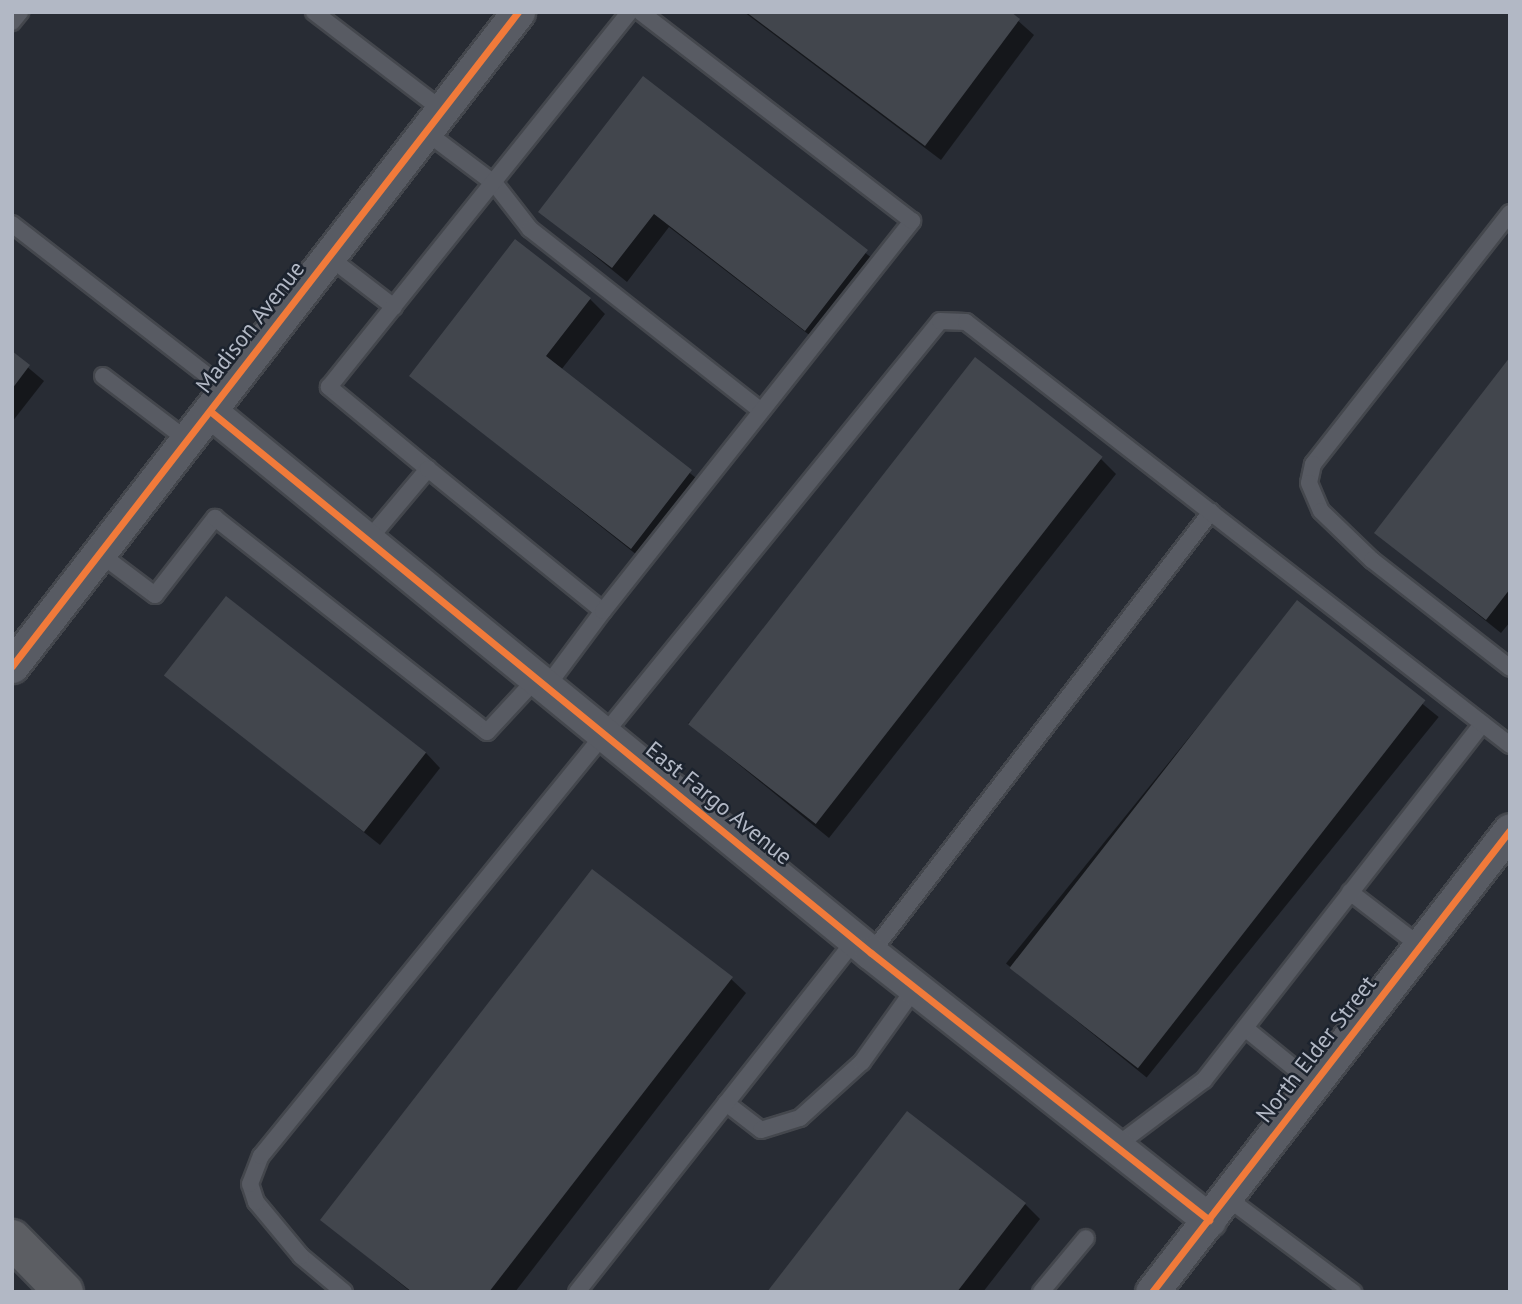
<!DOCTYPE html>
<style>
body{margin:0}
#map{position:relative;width:1522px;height:1304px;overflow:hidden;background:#282c34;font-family:"PT Sans",sans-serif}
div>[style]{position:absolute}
.shadow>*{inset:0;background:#0007;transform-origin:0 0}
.building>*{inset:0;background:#42464d;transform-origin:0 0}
.roads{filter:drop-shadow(2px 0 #44474d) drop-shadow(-2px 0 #44474d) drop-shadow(0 2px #44474d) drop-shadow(0 -2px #44474d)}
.service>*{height:16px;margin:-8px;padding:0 8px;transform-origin:8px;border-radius:8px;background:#585b63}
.minor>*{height:33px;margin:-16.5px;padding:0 16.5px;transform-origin:16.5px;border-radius:16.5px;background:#585b63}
.motorway>*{height:38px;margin:-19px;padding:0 19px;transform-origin:19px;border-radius:19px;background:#5c5e63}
.cycleway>*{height:7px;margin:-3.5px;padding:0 3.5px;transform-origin:3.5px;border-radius:3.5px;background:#f17a3a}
span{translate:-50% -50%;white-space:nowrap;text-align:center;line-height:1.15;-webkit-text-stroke:5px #1c232e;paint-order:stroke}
.street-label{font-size:23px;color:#b2b8c5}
.frame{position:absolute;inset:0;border:14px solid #b2b8c5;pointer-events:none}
</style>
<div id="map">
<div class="shadow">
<div style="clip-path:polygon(744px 12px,1008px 12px,1034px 35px,941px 160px)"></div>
<div style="clip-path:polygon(644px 79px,882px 266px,821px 344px,669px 227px,627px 282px,541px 212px)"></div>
<div style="clip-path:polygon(590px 299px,605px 314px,561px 370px,706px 486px,647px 563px,411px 376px)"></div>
<div style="clip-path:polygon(12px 354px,44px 381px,12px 422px)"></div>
<div style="clip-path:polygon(1510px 360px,1510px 622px,1501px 633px,1376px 533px)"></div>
<div style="clip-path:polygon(1101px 459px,1116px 474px,829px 838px,688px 723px)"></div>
<div style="left:1298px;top:603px;width:181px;height:464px;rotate:39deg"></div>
<div style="clip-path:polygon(167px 676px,426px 753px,440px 768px,380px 845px)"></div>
<div style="clip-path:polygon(731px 979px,746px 993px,515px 1292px,411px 1292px,322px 1220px)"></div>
<div style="clip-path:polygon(1025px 1204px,1040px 1219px,983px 1292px,769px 1292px)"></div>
</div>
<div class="building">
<div style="clip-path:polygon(746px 12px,1011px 12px,1020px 19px,925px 146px)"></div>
<div style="clip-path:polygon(643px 76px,868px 250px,805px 331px,654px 214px,612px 268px,538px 212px)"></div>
<div style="clip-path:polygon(515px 239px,591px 298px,546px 356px,692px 470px,631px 549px,409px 376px)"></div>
<div style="clip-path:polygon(12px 351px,30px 365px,12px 389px)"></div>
<div style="left:975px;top:357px;width:162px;height:466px;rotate:38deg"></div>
<div style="clip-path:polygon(1510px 357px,1510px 589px,1486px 620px,1374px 533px)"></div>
<div style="left:226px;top:596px;width:254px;height:101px;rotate:38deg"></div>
<div style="left:1297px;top:600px;width:163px;height:467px;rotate:38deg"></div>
<div style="clip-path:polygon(592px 869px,733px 977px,489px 1292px,412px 1292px,320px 1220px)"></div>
<div style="clip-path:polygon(907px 1111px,1026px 1203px,957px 1292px,767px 1292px)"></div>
</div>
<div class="roads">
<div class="service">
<div style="left:314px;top:12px;width:161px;rotate:37.4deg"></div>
<div style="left:12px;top:22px;width:13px;rotate:-51deg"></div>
<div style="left:426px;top:132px;width:86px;rotate:37deg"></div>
<div style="left:495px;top:184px;width:57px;rotate:52.1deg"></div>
<div style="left:530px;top:229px;width:294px;rotate:38.2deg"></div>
<div style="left:1510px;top:213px;width:319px;rotate:128.1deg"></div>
<div style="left:1313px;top:464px;width:19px;rotate:102deg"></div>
<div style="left:1309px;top:483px;width:30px;rotate:67deg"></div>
<div style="left:1321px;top:511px;width:71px;rotate:43.9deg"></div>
<div style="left:1372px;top:560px;width:175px;rotate:38deg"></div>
<div style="left:12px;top:224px;width:271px;rotate:37.8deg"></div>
<div style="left:329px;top:257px;width:82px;rotate:37.6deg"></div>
<div style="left:103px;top:376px;width:106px;rotate:37.3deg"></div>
<div style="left:428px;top:469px;width:129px;rotate:-140.4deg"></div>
<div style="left:329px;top:387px;width:480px;rotate:-51.3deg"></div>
<div style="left:369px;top:539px;width:92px;rotate:-49.9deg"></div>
<div style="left:428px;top:469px;width:225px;rotate:39.1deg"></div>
<div style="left:603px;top:611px;width:94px;rotate:126.7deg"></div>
<div style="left:99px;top:553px;width:70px;rotate:36.9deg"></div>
<div style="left:155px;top:595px;width:98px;rotate:-52.1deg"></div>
<div style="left:215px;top:518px;width:346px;rotate:38.2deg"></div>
<div style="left:487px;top:732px;width:74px;rotate:-47.2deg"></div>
<div style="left:603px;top:611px;width:498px;rotate:-51.6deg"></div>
<div style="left:912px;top:221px;width:342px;rotate:-142.4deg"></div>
<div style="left:1350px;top:892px;width:88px;rotate:37.6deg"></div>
<div style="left:871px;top:953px;width:557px;rotate:-52.37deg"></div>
<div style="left:1245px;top:1028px;width:89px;rotate:39.1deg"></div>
<div style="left:726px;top:1103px;width:44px;rotate:37.6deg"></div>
<div style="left:761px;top:1130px;width:41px;rotate:-17.1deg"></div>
<div style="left:800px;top:1118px;width:84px;rotate:-42.1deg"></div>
<div style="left:862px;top:1062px;width:91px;rotate:-54.4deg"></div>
<div style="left:1116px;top:1146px;width:110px;rotate:-36.9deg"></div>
<div style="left:1204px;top:1080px;width:452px;rotate:-52deg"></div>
<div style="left:1226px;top:1197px;width:159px;rotate:36.8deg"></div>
<div style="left:344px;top:1292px;width:56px;rotate:-140.1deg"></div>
<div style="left:301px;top:1256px;width:70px;rotate:-129.8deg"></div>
<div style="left:256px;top:1202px;width:19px;rotate:-108deg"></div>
<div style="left:250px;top:1184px;width:30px;rotate:-69deg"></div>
<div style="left:261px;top:1156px;width:1076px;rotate:-50.88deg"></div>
<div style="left:940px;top:321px;width:26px;rotate:2deg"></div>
<div style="left:966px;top:322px;width:689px;rotate:37.87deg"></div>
<div style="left:577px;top:1292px;width:449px;rotate:-51.7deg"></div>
<div style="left:1041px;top:1292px;width:70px;rotate:-50.2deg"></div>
</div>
<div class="minor">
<div style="left:210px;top:411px;width:855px;rotate:39.35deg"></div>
<div style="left:871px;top:953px;width:431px;rotate:38.3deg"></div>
<div style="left:12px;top:666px;width:827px;rotate:-52.27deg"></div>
<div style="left:1152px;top:1292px;width:584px;rotate:-52.23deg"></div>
</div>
<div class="motorway">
<div style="left:12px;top:1239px;width:74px;rotate:45.5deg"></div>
</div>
</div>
<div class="cycleway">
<div style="left:210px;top:411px;width:855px;rotate:39.35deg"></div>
<div style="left:871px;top:953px;width:431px;rotate:38.3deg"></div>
<div style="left:12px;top:666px;width:827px;rotate:-52.27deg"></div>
<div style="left:1152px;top:1292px;width:584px;rotate:-52.23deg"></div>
</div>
<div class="street-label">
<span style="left:250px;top:327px;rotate:-52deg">Madison Avenue</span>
<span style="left:719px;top:803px;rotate:39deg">East Fargo Avenue</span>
<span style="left:1316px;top:1049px;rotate:-52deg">North Elder Street</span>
</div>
<div class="frame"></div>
</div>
